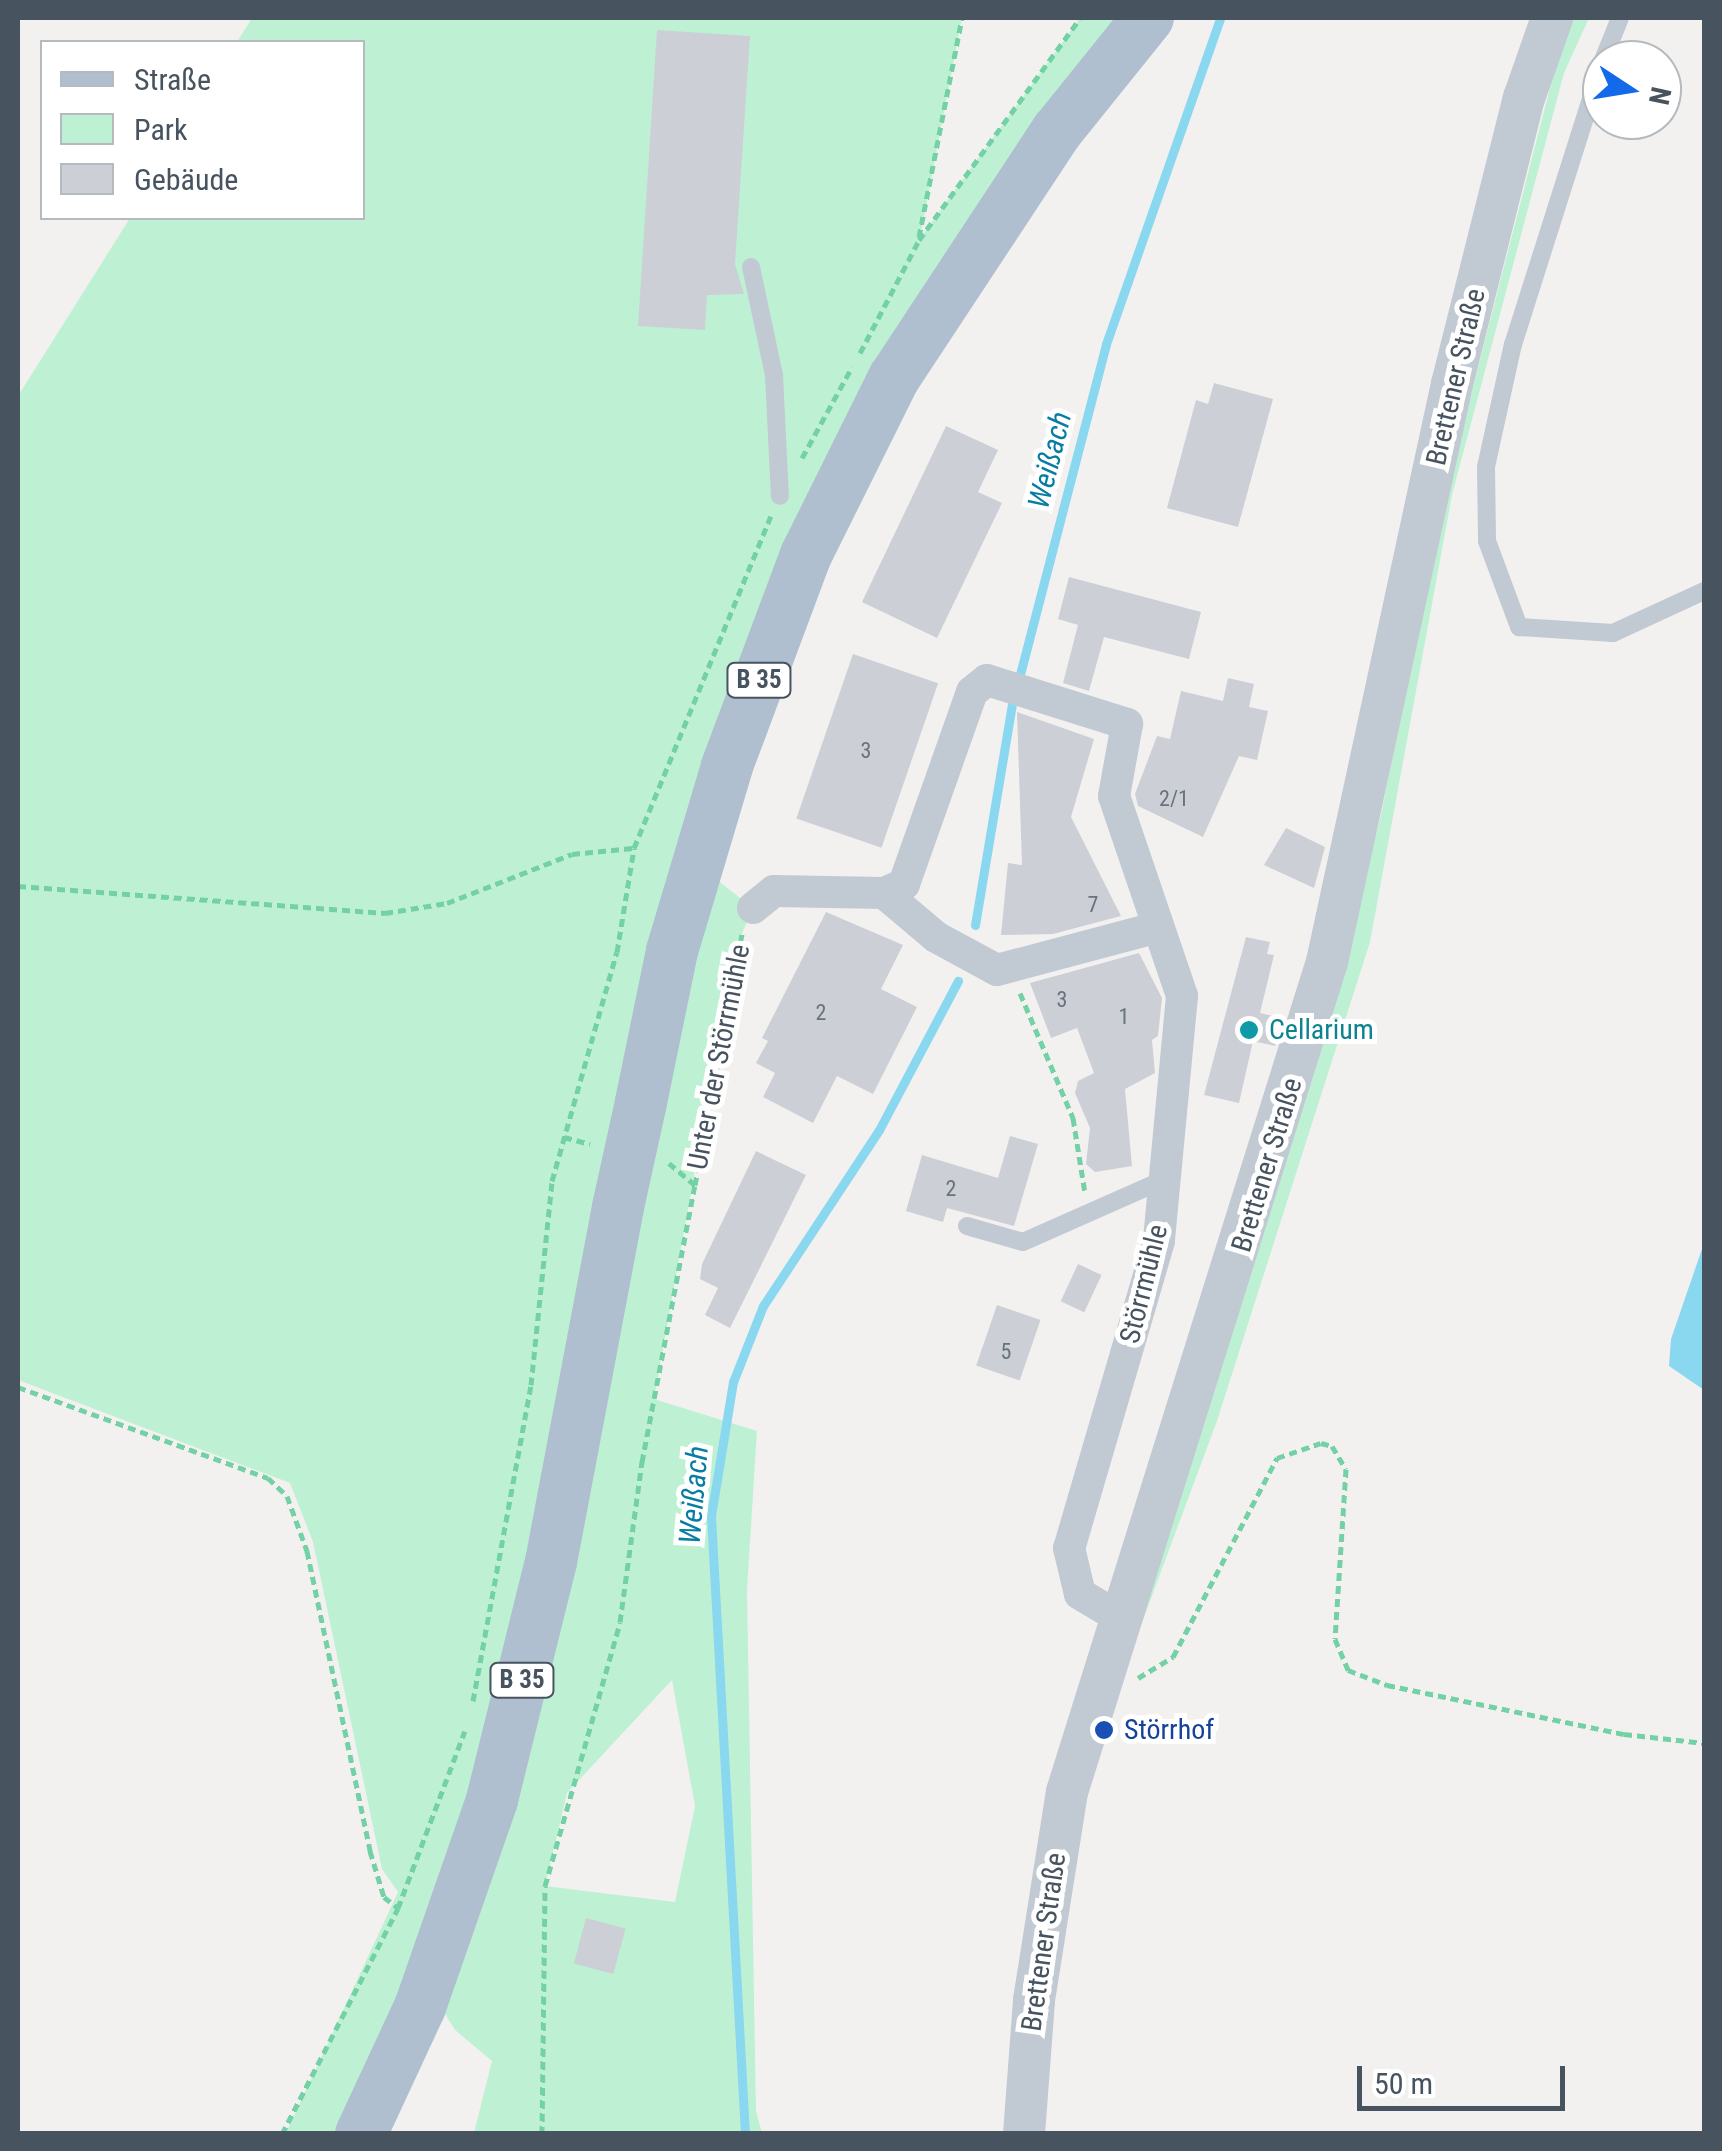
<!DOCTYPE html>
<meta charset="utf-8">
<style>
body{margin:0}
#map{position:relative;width:1722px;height:2151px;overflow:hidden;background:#f3f1f0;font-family:"Roboto Condensed",sans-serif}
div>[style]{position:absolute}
.green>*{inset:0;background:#bef1d4}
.water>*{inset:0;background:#8ad7f0}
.stream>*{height:9px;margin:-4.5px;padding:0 4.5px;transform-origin:4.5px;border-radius:4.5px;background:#8ad7f0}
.building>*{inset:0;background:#cccfd6;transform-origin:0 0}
.path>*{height:5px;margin-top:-2.5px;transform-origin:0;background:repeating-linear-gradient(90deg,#74d1a6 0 8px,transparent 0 13px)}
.service>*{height:18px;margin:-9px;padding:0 9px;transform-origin:9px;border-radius:9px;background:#c1cad3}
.minor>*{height:32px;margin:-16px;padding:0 16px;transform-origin:16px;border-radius:16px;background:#c1cad3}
.tertiary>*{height:42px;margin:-21px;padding:0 21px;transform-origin:21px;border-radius:21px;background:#c1cad3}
.primary>*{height:52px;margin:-26px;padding:0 26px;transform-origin:26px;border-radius:26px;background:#afbfd0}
.primary-bridge>*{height:52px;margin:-26px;padding:0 26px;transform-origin:26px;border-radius:26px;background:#afbfd0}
.dots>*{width:28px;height:28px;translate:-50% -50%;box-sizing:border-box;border:5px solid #fff;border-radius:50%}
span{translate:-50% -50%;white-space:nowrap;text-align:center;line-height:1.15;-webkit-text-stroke:10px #fff;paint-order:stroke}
.number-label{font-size:22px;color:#68727d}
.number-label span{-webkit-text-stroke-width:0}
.shield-label span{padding:2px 8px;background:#fff;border:2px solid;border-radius:8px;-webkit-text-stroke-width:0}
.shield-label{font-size:25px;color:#47535f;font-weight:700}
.street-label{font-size:28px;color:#47535f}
.culture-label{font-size:28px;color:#0d838f}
.left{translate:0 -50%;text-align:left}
.transit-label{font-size:28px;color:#164399}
.water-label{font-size:30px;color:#087da3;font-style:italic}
.frame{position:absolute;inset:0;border:20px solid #47535f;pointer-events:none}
.legend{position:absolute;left:40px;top:40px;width:325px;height:180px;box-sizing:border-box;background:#fff;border:2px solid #b5babf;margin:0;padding:12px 18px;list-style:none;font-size:30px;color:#47535f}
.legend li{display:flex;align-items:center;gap:20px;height:50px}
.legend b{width:50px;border:2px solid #b5babf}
.north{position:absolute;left:1582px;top:40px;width:100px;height:100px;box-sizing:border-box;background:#fff;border:2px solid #b5babf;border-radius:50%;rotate:102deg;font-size:28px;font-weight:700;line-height:40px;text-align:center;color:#47535f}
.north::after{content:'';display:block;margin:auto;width:35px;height:45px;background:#126aeb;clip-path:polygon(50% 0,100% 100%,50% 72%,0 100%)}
.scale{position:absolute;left:1357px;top:2066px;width:208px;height:45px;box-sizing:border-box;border:5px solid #47535f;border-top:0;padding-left:12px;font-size:30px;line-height:35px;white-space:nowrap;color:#47535f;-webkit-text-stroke:8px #fff;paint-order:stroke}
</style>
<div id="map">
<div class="green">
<div style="clip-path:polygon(evenodd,252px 18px,962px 18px,920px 238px,1080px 18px,1129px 18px,894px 378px,712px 876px,753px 908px,734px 952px,654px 1399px,757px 1431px,747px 1591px,756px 2111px,762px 2133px,474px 2133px,492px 2061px,455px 2030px,439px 2004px,475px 1794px,406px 1994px,343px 2133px,286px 2133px,398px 1892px,382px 1869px,313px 1542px,290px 1483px,18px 1380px,18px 396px,130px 218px,362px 218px,362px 42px,237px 42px,252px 18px,672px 1680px,695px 1806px,675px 1902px,545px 1886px,567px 1793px,672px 1680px)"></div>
<div style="clip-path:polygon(1568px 18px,1589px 18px,1564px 73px,1452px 495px,1370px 942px,1217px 1421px,1130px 1655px,1328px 1017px,1381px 815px,1438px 523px)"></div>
</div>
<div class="water">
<div style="clip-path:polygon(1704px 1243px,1704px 1390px,1669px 1366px,1671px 1339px)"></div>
</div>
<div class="stream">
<div style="left:1018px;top:682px;width:349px;rotate:-75.4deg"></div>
<div style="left:1106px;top:344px;width:345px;rotate:-70.7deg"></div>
<div style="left:975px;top:925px;width:231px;rotate:-80.5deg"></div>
<div style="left:745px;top:2134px;width:619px;rotate:-93.15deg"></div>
<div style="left:711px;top:1516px;width:136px;rotate:-80.7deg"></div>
<div style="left:733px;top:1382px;width:82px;rotate:-68.5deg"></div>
<div style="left:763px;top:1306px;width:211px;rotate:-56.6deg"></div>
<div style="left:879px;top:1130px;width:169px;rotate:-62.1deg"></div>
</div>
<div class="building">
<div style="clip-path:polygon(657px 30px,750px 36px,735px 264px,744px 294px,707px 295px,705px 330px,638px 326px)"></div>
<div style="clip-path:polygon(1214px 383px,1273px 399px,1238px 527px,1167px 508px,1196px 400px,1208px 404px)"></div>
<div style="clip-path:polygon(946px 426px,998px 450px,978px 492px,1002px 503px,937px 638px,862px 602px)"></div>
<div style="clip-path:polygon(1069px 577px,1201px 612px,1189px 659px,1104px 637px,1089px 691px,1063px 683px,1078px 625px,1058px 619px)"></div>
<div style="left:853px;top:654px;width:90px;height:174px;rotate:19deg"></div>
<div style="clip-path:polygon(1228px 678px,1254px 684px,1249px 707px,1268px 711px,1257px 760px,1239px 756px,1203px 837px,1138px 806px,1135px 794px,1157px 736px,1170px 739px,1181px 691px,1223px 701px)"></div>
<div style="clip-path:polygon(1017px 712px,1094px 739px,1071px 817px,1121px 916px,1053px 934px,1001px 935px,1008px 863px,1022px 865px)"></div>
<div style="clip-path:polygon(1286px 828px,1325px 847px,1314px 888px,1264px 865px)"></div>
<div style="clip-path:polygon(826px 912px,903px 945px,881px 989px,917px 1007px,873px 1094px,837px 1076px,813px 1123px,763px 1097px,775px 1073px,756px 1063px,768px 1041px,762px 1038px)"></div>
<div style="clip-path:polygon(1246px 937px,1270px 942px,1267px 954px,1274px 955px,1260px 1013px,1282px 1018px,1275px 1046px,1253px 1041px,1239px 1103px,1204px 1095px)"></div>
<div style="clip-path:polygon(1139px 953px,1162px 998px,1158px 1036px,1152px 1040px,1155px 1073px,1125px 1089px,1132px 1166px,1095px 1172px,1086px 1164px,1090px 1128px,1075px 1093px,1078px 1081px,1094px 1073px,1077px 1028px,1051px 1038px,1030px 983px)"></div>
<div style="clip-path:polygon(1010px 1136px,1038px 1144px,1014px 1226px,947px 1208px,943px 1222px,906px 1211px,922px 1155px,998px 1178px)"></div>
<div style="clip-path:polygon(756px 1151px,806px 1175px,730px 1328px,705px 1315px,718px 1288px,700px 1279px,702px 1264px)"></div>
<div style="left:1078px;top:1264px;width:26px;height:41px;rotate:25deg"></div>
<div style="left:997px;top:1305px;width:46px;height:64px;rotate:19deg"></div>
<div style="left:586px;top:1918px;width:41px;height:47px;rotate:15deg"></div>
</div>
<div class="path">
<div style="left:919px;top:237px;width:223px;rotate:-78.9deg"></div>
<div style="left:860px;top:353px;width:127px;rotate:-62.4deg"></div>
<div style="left:919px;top:240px;width:274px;rotate:-54deg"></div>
<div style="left:802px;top:458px;width:104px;rotate:-61.2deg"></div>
<div style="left:18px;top:886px;width:368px;rotate:4.2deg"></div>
<div style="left:385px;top:913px;width:63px;rotate:-9.2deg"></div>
<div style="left:447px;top:903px;width:134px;rotate:-21.4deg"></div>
<div style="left:572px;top:854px;width:61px;rotate:-5.6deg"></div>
<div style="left:1020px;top:993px;width:136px;rotate:67deg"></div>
<div style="left:1073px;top:1118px;width:76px;rotate:80.9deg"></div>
<div style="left:564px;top:1137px;width:27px;rotate:15deg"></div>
<div style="left:695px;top:1185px;width:256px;rotate:-79.4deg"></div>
<div style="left:18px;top:1387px;width:266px;rotate:20deg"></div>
<div style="left:268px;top:1478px;width:26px;rotate:43deg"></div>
<div style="left:287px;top:1496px;width:59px;rotate:70deg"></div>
<div style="left:307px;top:1551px;width:307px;rotate:78.1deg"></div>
<div style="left:370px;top:1851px;width:48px;rotate:73.1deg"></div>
<div style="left:384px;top:1897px;width:18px;rotate:38deg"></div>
<div style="left:1138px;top:1678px;width:41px;rotate:-31deg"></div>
<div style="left:1173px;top:1657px;width:225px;rotate:-62.4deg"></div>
<div style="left:1277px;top:1458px;width:46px;rotate:-18.8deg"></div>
<div style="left:1321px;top:1443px;width:11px;rotate:15deg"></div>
<div style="left:1332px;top:1446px;width:27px;rotate:59deg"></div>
<div style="left:1346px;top:1469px;width:170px;rotate:93.7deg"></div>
<div style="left:1335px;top:1639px;width:34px;rotate:67deg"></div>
<div style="left:1348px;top:1670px;width:42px;rotate:21deg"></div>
<div style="left:1387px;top:1685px;width:242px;rotate:11.7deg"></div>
<div style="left:1624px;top:1734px;width:81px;rotate:6.4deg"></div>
<div style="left:473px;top:1701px;width:321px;rotate:-79.6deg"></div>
<div style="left:531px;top:1385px;width:205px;rotate:-84.1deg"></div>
<div style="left:552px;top:1181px;width:238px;rotate:-74.2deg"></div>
<div style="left:617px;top:952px;width:105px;rotate:-80.7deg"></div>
<div style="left:634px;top:848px;width:359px;rotate:-67.6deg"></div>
<div style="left:282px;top:2134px;width:254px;rotate:-62.8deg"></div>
<div style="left:398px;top:1908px;width:189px;rotate:-69.3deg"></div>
<div style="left:542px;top:2134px;width:248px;rotate:-89.3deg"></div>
<div style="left:545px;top:1886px;width:274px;rotate:-74.1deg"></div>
<div style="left:620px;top:1622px;width:162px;rotate:-82.2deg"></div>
<div style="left:642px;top:1462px;width:282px;rotate:-79.2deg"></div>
<div style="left:695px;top:1185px;width:34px;rotate:-140deg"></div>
</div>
<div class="service">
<div style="left:1603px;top:60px;width:45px;rotate:-68deg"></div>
<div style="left:1602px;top:64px;width:294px;rotate:107.6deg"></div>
<div style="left:1513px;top:344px;width:126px;rotate:102.4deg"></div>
<div style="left:1486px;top:467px;width:74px;rotate:89.2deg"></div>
<div style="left:1487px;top:541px;width:92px;rotate:69.6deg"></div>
<div style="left:1519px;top:627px;width:94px;rotate:3.7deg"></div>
<div style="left:1613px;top:633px;width:100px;rotate:-24.8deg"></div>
<div style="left:751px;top:267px;width:110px;rotate:78deg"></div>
<div style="left:774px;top:375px;width:121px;rotate:87.2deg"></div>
<div style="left:967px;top:1226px;width:58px;rotate:15.9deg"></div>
<div style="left:1023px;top:1242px;width:155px;rotate:-23.9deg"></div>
</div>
<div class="minor">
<div style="left:884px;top:893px;width:68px;rotate:40.2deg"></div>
<div style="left:936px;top:937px;width:69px;rotate:28.4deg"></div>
<div style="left:997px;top:970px;width:163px;rotate:-14.9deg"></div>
<div style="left:753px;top:908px;width:27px;rotate:-39deg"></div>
<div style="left:774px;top:891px;width:110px;rotate:1deg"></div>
<div style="left:884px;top:893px;width:22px;rotate:-24deg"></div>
<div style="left:904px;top:884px;width:204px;rotate:-70.5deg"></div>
<div style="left:972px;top:692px;width:19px;rotate:-39deg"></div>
<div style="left:987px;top:680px;width:147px;rotate:17.4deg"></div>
<div style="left:1127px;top:724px;width:73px;rotate:100.2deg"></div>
<div style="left:1114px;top:796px;width:211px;rotate:71.2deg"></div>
<div style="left:1182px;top:996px;width:246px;rotate:95.4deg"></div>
<div style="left:1159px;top:1241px;width:320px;rotate:106.3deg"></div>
<div style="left:1069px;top:1548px;width:47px;rotate:76.6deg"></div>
<div style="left:1080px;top:1594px;width:43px;rotate:30.7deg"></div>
</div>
<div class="tertiary">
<div style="left:1024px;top:2134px;width:134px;rotate:-85.7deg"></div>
<div style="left:1034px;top:2000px;width:211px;rotate:-81deg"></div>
<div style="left:1067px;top:1792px;width:870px;rotate:-72.61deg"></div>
<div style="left:1327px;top:962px;width:591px;rotate:-77.8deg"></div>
<div style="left:1452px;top:384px;width:295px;rotate:-75.9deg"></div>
<div style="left:1524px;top:98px;width:85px;rotate:-70.7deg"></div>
</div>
<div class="primary">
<div style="left:641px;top:1102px;width:154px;rotate:-78.4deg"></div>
<div style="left:672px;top:951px;width:193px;rotate:-73.4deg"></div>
<div style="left:727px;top:766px;width:225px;rotate:-69.5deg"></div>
<div style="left:806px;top:555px;width:198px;rotate:-63.6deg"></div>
<div style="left:894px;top:378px;width:296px;rotate:-56.6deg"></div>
<div style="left:1057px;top:131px;width:145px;rotate:-51.2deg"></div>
<div style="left:361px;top:2134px;width:140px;rotate:-65.1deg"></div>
<div style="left:420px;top:2007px;width:219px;rotate:-70.8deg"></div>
<div style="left:492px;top:1800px;width:245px;rotate:-76.1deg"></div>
<div style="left:551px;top:1562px;width:361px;rotate:-79.3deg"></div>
</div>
<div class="primary-bridge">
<div style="left:618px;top:1207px;width:107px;rotate:-77.6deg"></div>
</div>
<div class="dots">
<div style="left:1249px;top:1030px;background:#0f9aa8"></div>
<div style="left:1104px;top:1730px;background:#1a4fb4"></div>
</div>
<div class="number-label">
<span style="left:866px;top:751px">3</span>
<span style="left:1174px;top:799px">2/1</span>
<span style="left:1093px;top:905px">7</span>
<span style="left:1062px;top:1000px">3</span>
<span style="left:821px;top:1013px">2</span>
<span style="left:1124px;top:1017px">1</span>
<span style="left:951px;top:1189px">2</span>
<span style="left:1006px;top:1352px">5</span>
</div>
<div class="shield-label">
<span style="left:759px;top:680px">B 35</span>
<span style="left:522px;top:1680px">B 35</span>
</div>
<div class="street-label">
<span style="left:1456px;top:377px;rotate:-77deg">Brettener Straße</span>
<span style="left:719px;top:1057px;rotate:-79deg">Unter der Störrmühle</span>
<span style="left:1267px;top:1165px;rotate:-73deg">Brettener Straße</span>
<span style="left:1144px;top:1284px;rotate:-76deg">Störrmühle</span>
<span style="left:1044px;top:1942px;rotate:-82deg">Brettener Straße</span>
</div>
<div class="culture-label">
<span class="left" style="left:1269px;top:1030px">Cellarium</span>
</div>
<div class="transit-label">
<span class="left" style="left:1124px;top:1730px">Störrhof</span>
</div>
<div class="water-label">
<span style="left:1050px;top:460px;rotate:-76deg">Weißach</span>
<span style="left:694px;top:1495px;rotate:-85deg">Weißach</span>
</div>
<div class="frame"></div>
<ul class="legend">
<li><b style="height:12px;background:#afbfd0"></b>Straße</li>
<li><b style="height:28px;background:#bef1d4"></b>Park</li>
<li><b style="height:28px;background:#cccfd6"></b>Gebäude</li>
</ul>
<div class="north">N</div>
<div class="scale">50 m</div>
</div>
